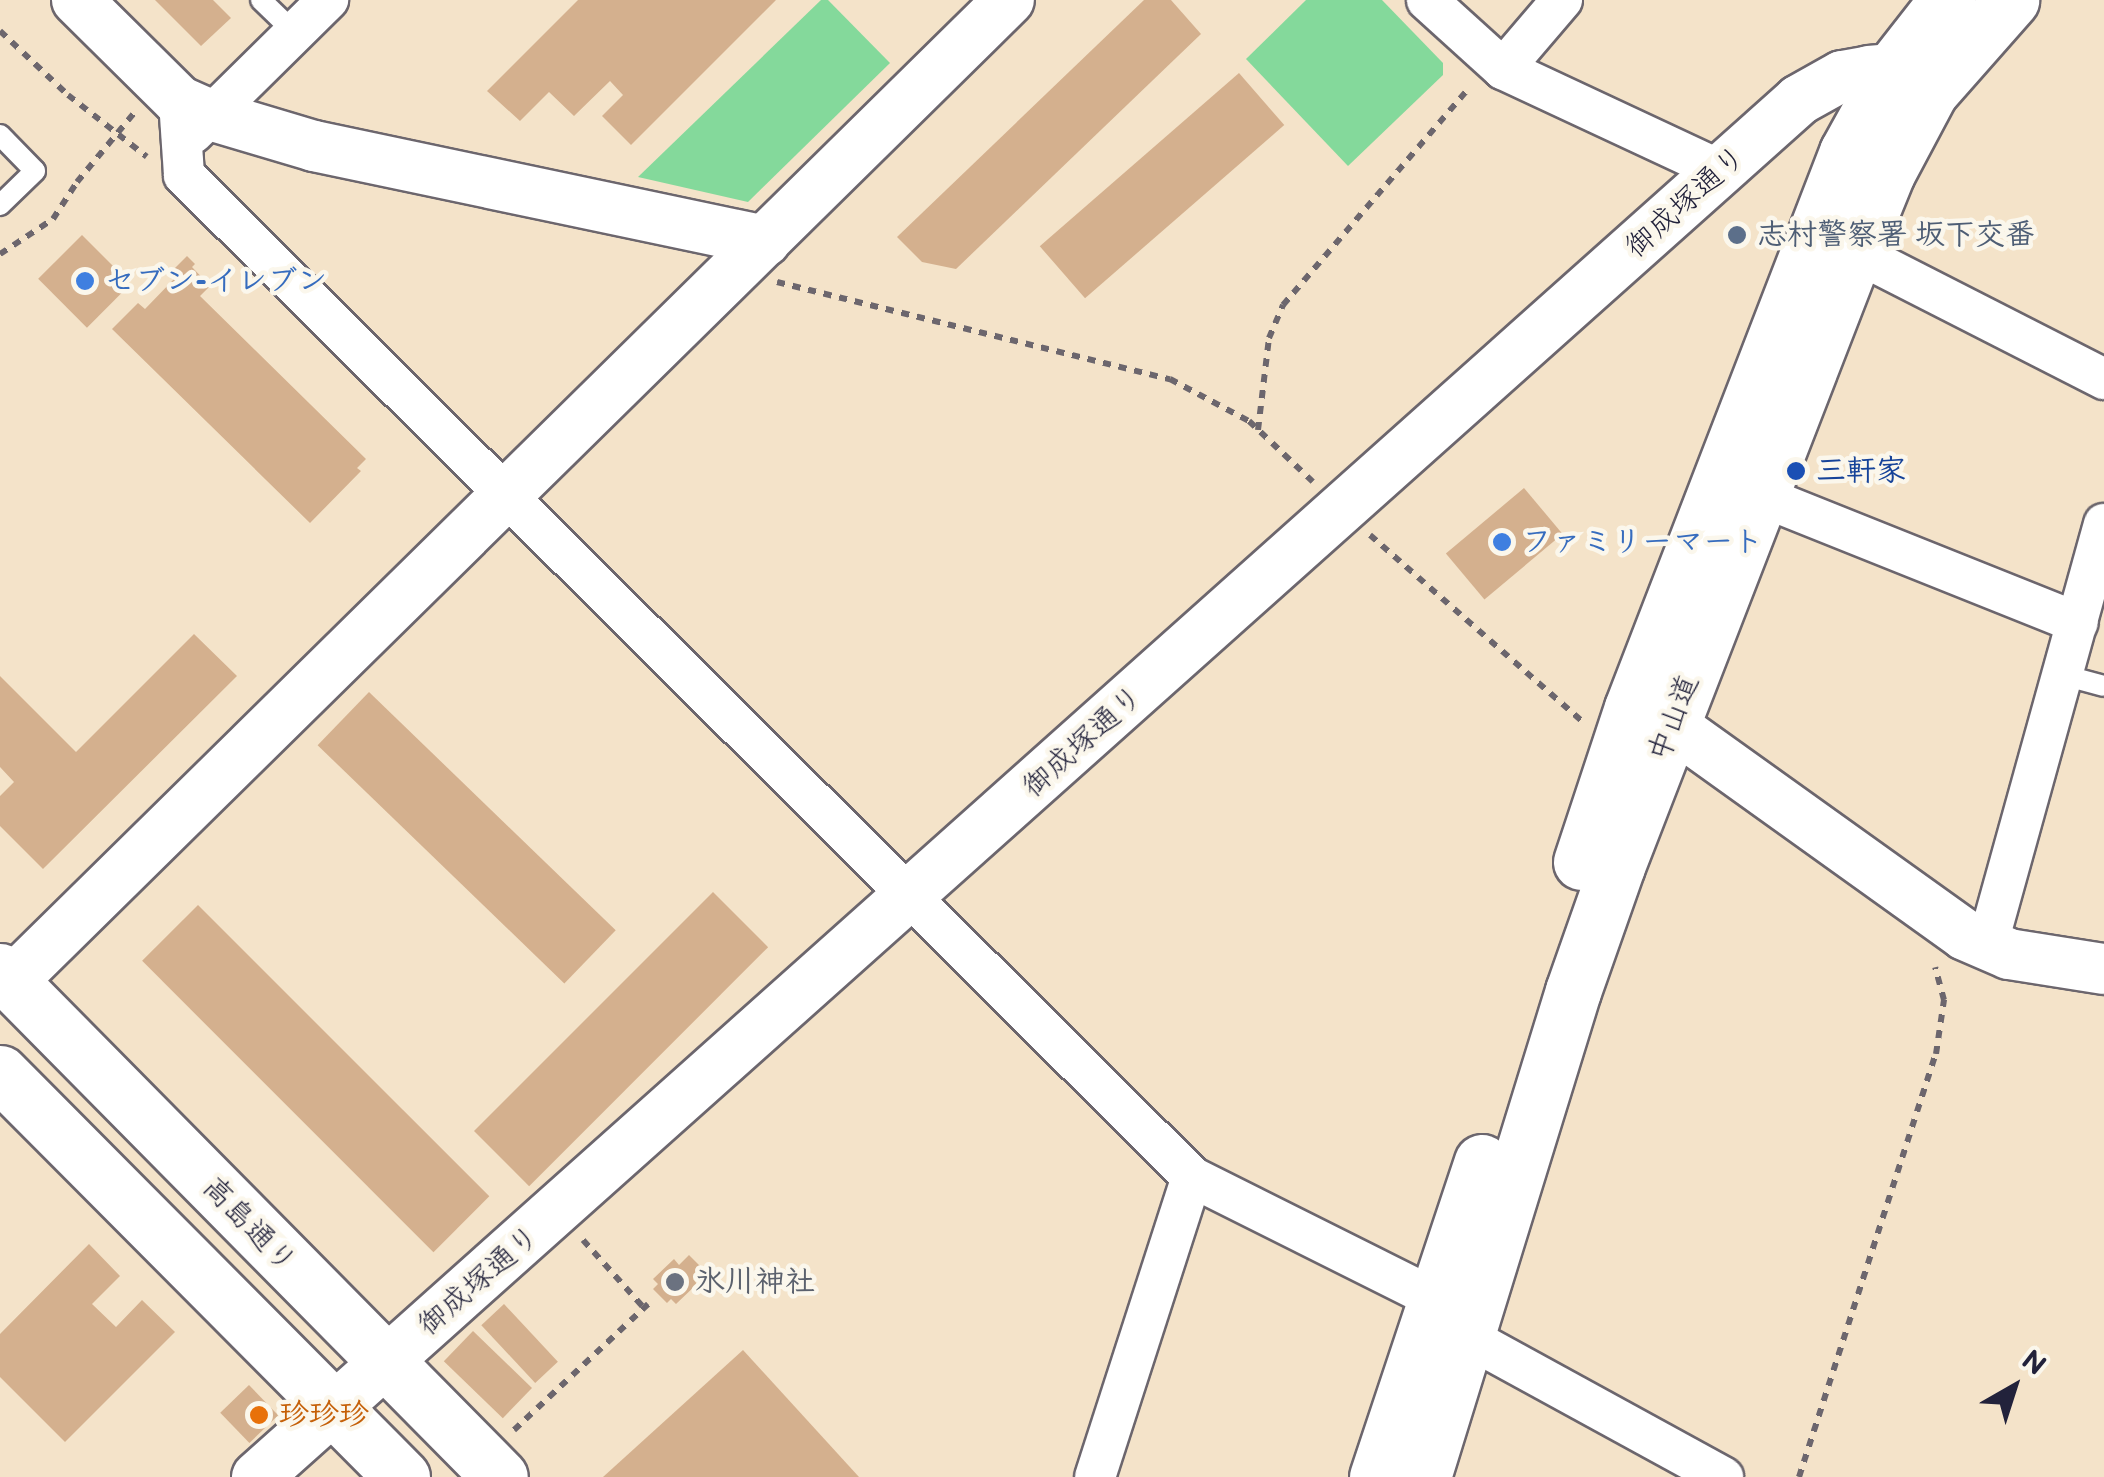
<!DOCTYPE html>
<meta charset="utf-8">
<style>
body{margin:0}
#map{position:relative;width:2104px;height:1477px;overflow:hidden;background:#f4e3c9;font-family:"Balsamiq Sans","Klee One",sans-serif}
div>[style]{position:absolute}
.green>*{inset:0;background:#84d99b}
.building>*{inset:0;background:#d4b08e;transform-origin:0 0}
.path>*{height:6px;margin-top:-3px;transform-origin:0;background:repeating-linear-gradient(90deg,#6c666d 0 8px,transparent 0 16px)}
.roads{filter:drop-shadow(2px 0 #6c666d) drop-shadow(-2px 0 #6c666d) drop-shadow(0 2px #6c666d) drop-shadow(0 -2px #6c666d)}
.service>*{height:20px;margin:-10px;padding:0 10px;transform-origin:10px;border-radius:10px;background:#fff}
.minor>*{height:40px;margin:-20px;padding:0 20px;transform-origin:20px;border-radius:20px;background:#fff}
.tertiary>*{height:50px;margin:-25px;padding:0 25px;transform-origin:25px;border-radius:25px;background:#fff}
.secondary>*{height:55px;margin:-27.5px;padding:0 27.5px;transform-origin:27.5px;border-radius:27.5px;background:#fff}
.trunk>*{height:55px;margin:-27.5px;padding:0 27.5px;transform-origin:27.5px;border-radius:27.5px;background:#fff}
.dots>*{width:28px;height:28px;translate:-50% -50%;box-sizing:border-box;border:5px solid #fbf7ec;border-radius:50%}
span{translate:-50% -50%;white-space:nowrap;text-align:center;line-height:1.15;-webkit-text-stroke:9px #fbf7ec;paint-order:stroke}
.street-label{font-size:30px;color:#22223b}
.service-label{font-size:30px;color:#4e5e75;font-weight:700}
.left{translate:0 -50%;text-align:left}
.shop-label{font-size:30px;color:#366cbe;font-weight:700}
.transit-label{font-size:30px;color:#164399;font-weight:700}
.worship-label{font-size:30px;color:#5b616d;font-weight:700}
.food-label{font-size:30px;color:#c56008;font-weight:700}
.north{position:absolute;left:1964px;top:1337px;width:100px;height:100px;-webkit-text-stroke:8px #fbf7ec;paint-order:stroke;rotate:39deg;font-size:28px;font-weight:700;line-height:40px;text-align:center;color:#22223b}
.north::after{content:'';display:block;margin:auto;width:35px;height:45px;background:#22223b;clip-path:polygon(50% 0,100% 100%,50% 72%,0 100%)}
</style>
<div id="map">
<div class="green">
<div style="clip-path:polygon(821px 0,828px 0,890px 63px,748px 202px,638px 177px)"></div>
<div style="clip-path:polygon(1306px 0,1382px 0,1443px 63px,1443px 75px,1348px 166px,1246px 59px)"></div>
</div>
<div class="building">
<div style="clip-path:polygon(155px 0,213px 0,231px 18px,201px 46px)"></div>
<div style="clip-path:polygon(578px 0,776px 0,631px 145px,602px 116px,623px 95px,610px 81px,574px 116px,549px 92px,520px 121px,487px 91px)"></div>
<div style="clip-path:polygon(1144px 0,1171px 0,1201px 34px,956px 269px,922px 262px,897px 237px)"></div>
<div style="left:1239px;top:73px;width:69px;height:264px;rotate:49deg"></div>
<div style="left:82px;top:235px;width:69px;height:62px;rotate:45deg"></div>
<div style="clip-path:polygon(187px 256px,195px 264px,192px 267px,210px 286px,200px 296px,366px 459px,357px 468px,361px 471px,310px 523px,112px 329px,138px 303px,145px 309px,176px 277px,171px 272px)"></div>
<div style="left:1524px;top:488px;width:60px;height:102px;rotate:50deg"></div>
<div style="clip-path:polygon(194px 634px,237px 676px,43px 869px,0 826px,0 796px,14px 782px,0 767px,0 676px,76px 752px)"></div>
<div style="left:369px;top:692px;width:343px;height:74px;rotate:44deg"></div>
<div style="left:713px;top:892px;width:78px;height:338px;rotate:45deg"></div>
<div style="left:198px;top:905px;width:412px;height:79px;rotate:45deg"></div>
<div style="clip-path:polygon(89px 1244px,120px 1276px,92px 1304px,116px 1327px,142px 1300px,175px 1332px,65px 1442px,0 1377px,0 1334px)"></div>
<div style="clip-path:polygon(689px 1255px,703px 1269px,693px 1279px,697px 1284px,676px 1304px,671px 1299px,667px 1303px,653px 1289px,658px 1284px,653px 1279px,674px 1259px,679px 1265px)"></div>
<div style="left:504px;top:1304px;width:79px;height:31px;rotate:47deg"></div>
<div style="left:473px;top:1331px;width:82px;height:42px;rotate:44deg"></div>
<div style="clip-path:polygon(743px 1350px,859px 1477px,603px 1477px)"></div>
<div style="left:249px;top:1385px;width:42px;height:40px;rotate:46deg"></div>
</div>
<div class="path">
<div style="left:0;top:31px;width:93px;rotate:43.3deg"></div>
<div style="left:68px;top:95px;width:100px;rotate:38.1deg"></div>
<div style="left:0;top:254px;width:64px;rotate:-33.4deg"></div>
<div style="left:53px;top:219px;width:44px;rotate:-57deg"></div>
<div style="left:77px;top:182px;width:89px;rotate:-50.4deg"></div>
<div style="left:777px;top:282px;width:405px;rotate:13.9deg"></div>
<div style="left:1170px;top:379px;width:89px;rotate:28deg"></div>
<div style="left:1249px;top:421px;width:88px;rotate:43.6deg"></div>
<div style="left:1258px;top:430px;width:93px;rotate:-83.2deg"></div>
<div style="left:1269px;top:338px;width:36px;rotate:-67deg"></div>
<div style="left:1283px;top:305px;width:286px;rotate:-49.4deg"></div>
<div style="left:1370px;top:535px;width:282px;rotate:41.3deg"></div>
<div style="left:583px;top:1240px;width:91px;rotate:48.1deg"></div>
<div style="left:514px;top:1430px;width:184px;rotate:-43.2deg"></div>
<div style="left:1799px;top:1477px;width:445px;rotate:-72.1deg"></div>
<div style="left:1936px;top:1054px;width:55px;rotate:-81.6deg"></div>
<div style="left:1944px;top:1000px;width:34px;rotate:-105deg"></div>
</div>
<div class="roads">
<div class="service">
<div style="left:261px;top:0;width:47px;rotate:44.1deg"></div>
<div style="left:0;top:135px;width:50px;rotate:45.8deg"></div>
<div style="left:35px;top:171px;width:49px;rotate:135.8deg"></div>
<div style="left:2063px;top:675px;width:42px;rotate:15deg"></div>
</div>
<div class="minor">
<div style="left:1427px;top:0;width:103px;rotate:42.2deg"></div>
<div style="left:1503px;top:69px;width:242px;rotate:25deg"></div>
<div style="left:1503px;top:69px;width:91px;rotate:-49.5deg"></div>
<div style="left:179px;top:101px;width:74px;rotate:86.1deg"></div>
<div style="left:184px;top:175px;width:1421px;rotate:44.83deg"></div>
<div style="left:1192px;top:1177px;width:273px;rotate:26.6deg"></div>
<div style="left:193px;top:133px;width:190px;rotate:-44.6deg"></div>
<div style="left:1855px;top:252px;width:280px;rotate:27deg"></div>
<div style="left:1761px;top:496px;width:341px;rotate:21.8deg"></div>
<div style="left:1987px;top:946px;width:438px;rotate:-74.5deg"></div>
<div style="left:1467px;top:1337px;width:292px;rotate:28.7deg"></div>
<div style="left:1095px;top:1477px;width:315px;rotate:-72.1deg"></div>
</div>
<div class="tertiary">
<div style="left:77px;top:0;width:144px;rotate:44.7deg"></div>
<div style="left:179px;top:101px;width:34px;rotate:24deg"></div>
<div style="left:210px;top:115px;width:109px;rotate:16.6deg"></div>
<div style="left:314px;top:146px;width:461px;rotate:11.9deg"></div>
<div style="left:1672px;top:725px;width:360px;rotate:35.6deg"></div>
<div style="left:1965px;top:935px;width:48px;rotate:23.4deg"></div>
<div style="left:2009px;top:954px;width:96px;rotate:9deg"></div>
<div style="left:11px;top:982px;width:1400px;rotate:-44.54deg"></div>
<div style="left:257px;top:1477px;width:2067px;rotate:-41.76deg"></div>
<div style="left:1799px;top:100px;width:49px;rotate:-29.2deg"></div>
<div style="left:1842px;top:76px;width:27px;rotate:-10deg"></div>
<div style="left:1869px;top:71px;width:24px;rotate:-5deg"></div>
<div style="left:1893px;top:69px;width:34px;rotate:32deg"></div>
</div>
<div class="secondary">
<div style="left:0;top:971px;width:711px;rotate:45.34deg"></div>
<div style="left:0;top:1073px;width:570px;rotate:45.14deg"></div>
</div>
<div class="trunk">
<div style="left:1581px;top:862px;width:162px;rotate:-71.7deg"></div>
<div style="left:1632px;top:708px;width:596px;rotate:-68.86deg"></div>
<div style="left:1847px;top:152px;width:95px;rotate:-61deg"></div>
<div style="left:1893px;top:69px;width:88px;rotate:-52deg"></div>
<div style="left:1377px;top:1477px;width:332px;rotate:-71.6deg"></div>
<div style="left:1423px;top:1477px;width:509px;rotate:-72.85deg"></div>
<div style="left:1573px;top:991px;width:133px;rotate:-70.6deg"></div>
<div style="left:1617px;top:866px;width:659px;rotate:-68.81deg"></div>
<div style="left:1855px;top:252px;width:85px;rotate:-67.9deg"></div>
<div style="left:1887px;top:173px;width:92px;rotate:-62deg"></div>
<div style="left:1930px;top:92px;width:123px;rotate:-48.6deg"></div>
</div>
</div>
<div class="dots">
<div style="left:1737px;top:235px;background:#5c6f8a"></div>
<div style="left:85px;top:281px;background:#3f7fe0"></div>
<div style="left:1796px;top:471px;background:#1a4fb4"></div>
<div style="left:1502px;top:542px;background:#3f7fe0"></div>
<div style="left:675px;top:1282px;background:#6b7280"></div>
<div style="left:259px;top:1415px;background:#e8710a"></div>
</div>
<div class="street-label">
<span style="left:1686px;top:202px;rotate:-42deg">御成塚通り</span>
<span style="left:1674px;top:718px;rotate:-69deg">中山道</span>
<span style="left:1083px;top:742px;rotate:-42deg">御成塚通り</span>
<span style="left:249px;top:1225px;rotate:46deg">高島通り</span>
<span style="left:479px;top:1281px;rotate:-41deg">御成塚通り</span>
</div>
<div class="service-label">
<span class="left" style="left:1757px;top:235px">志村警察署 坂下交番</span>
</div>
<div class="shop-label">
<span class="left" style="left:105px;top:281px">セブン-イレブン</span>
<span class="left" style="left:1522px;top:542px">ファミリーマート</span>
</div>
<div class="transit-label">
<span class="left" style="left:1816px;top:471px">三軒家</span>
</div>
<div class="worship-label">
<span class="left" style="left:695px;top:1282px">氷川神社</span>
</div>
<div class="food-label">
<span class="left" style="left:279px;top:1415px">珍珍珍</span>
</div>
<div class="north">N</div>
</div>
